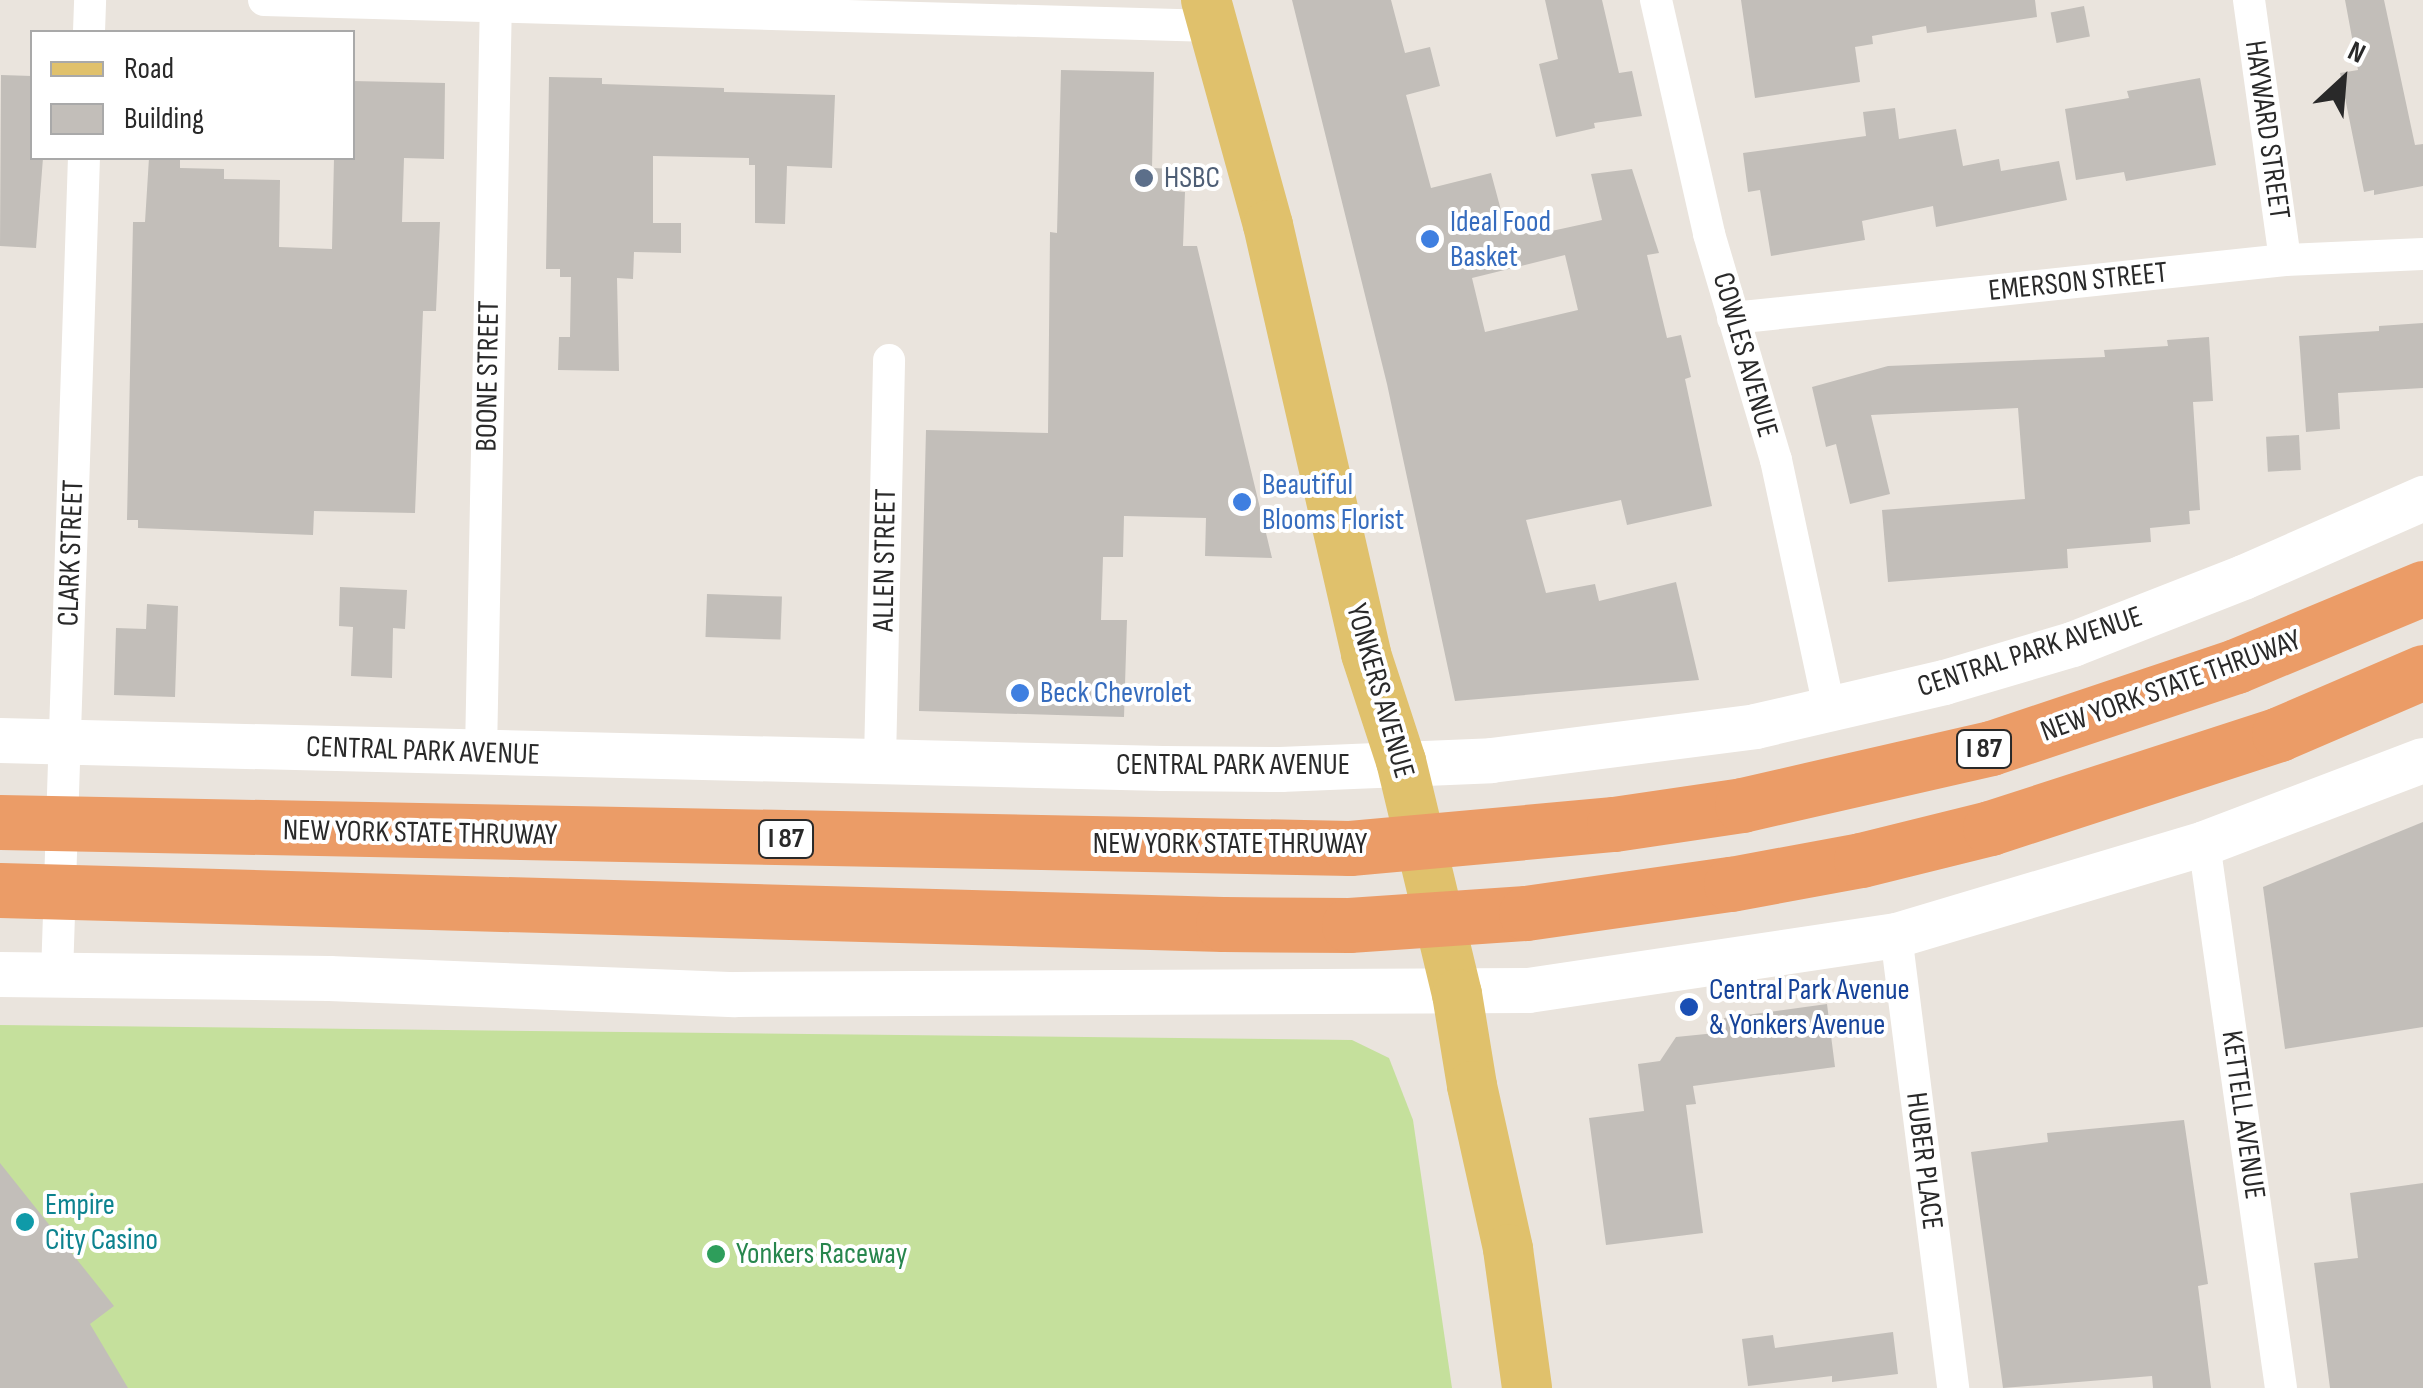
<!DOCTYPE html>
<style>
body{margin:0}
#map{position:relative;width:2423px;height:1388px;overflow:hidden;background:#eae4dd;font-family:"Sofia Sans Condensed",sans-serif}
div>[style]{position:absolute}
.pitch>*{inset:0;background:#c5e09c}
.building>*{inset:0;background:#c2beb9;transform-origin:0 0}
.street>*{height:32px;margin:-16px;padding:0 16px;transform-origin:16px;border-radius:16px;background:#fff}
.secondary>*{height:45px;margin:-22.5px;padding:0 22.5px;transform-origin:22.5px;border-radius:22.5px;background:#fff}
.primary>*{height:50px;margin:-25px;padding:0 25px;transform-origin:25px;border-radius:25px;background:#e0c16c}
.highway>*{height:55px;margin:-27.5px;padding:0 27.5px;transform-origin:27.5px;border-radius:27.5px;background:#eb9c67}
.dots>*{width:28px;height:28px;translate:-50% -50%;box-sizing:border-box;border:5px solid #fff;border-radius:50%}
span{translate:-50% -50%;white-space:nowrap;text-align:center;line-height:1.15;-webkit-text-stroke:8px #fff;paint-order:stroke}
.shield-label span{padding:2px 8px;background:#fff;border:2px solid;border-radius:8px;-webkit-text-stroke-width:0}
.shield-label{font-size:28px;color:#292929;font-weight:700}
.street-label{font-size:30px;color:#292929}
.service-label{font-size:30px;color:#4e5e75}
.left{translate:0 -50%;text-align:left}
.shop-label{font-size:30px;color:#366cbe}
.transit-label{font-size:30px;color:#164399}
.culture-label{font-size:30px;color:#0d838f}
.leisure-label{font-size:30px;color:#27864d}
.legend{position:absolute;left:30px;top:30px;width:325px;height:130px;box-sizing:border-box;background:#fff;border:2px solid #a9a9a9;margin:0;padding:12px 18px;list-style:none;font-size:30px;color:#292929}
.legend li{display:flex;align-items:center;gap:20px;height:50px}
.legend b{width:50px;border:2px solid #a9a9a9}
.north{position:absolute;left:2293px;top:30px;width:100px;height:100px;-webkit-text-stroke:8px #fff;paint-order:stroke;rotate:26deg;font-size:28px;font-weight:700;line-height:40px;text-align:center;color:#292929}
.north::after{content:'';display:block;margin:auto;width:35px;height:45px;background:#292929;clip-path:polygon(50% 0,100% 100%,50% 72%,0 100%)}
</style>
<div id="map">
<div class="pitch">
<div style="clip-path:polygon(0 1025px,1352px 1040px,1389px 1058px,1413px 1120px,1452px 1388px,0 1388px)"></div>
</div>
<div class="building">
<div style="clip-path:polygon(evenodd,1292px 0,1391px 0,1405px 53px,1430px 47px,1440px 86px,1406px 95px,1431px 188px,1491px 173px,1506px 229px,1544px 220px,1547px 232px,1602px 220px,1591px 174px,1632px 169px,1659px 253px,1647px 255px,1667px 338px,1681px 335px,1691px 377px,1685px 379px,1712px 506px,1627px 525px,1621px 500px,1526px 520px,1546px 593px,1595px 584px,1599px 601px,1676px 582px,1699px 680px,1455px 701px,1387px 384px,1292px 0,1565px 255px,1578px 310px,1485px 332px,1472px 278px,1565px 255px)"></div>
<div style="clip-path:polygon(1545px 0,1602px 0,1619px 73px,1632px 71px,1642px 116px,1594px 123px,1595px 128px,1556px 137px,1539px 64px,1558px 59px)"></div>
<div style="clip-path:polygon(1741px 0,2035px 0,2037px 17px,1927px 33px,1926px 26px,1872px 36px,1873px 44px,1855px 47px,1860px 82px,1755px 98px)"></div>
<div style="clip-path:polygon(2345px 0,2384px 0,2415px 145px,2423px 144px,2423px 186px,2374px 195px,2374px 190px,2364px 192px,2340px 73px,2358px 70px)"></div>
<div style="left:2084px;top:6px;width:31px;height:34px;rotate:79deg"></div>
<div style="clip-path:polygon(1061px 70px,1154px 72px,1152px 168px,1176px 169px,1175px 191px,1185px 192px,1183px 246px,1197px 246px,1272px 558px,1205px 556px,1206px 518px,1124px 516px,1123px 557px,1103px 557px,1101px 620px,1127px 620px,1124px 717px,919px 711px,926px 430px,1048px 433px,1050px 232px,1057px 233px)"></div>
<div style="clip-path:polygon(1px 75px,32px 76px,32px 158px,43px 158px,36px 248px,0 246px)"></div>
<div style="clip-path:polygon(549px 77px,602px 78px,602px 84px,724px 88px,724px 92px,835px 95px,832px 168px,787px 166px,785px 224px,755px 223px,755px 165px,749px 165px,749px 158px,653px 156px,653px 223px,681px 223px,681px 253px,634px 252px,633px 279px,617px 278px,619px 371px,558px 370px,559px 337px,570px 337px,571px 277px,560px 277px,560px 269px,546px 269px)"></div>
<div style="clip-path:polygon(2200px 78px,2216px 165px,2126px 181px,2124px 172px,2076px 180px,2065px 109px,2129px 98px,2127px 91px)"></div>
<div style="clip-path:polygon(352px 81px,445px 83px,444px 159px,404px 158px,402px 222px,440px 222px,436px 311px,423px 311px,415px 513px,314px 511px,313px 535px,138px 528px,138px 520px,127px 520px,133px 222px,145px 222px,149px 158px,180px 158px,180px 168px,224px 169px,224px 179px,280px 180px,279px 247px,332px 249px,334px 158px,352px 158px)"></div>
<div style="clip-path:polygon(1895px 108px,1899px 139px,1956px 129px,1963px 166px,1999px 159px,2001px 171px,2059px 161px,2067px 200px,1936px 227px,1933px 206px,1862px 221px,1865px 240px,1771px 256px,1760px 190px,1748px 192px,1743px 153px,1866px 136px,1863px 112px)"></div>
<div style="clip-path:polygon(2423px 323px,2423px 388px,2338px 393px,2340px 429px,2306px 432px,2299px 336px,2379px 331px,2379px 326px)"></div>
<div style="clip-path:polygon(2209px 337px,2213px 401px,2193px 402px,2200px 510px,2189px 511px,2190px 524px,2150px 528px,2151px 542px,2067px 549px,2068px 568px,1888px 582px,1882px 510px,2025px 499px,2018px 408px,1871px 415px,1890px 494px,1850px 504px,1836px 444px,1826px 447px,1812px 387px,1888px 366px,2105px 357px,2104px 350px,2168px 346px,2167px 340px)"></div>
<div style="left:2299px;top:435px;width:35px;height:33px;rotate:87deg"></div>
<div style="clip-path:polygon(340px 587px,407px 590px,405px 629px,393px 628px,392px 678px,351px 676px,353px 627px,339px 626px)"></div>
<div style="left:707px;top:594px;width:75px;height:43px;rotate:2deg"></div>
<div style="clip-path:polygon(147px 604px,178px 606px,175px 697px,114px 695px,116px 628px,146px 629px)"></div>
<div style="clip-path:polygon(2423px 822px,2423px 1027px,2285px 1049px,2263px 887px)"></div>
<div style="clip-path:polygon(1827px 1004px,1835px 1067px,1693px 1086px,1696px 1104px,1686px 1105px,1703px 1233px,1606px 1245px,1589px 1118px,1644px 1111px,1638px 1064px,1660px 1061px,1676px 1037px,1726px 1032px,1724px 1018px)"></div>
<div style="clip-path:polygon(2184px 1120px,2208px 1284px,2198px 1286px,2211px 1388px,2153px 1388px,2152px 1376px,2003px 1388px,1971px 1152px,2048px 1142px,2047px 1133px)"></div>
<div style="clip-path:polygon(0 1163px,114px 1306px,90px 1324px,128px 1388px,0 1388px)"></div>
<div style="clip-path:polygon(2423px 1183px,2423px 1388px,2330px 1388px,2314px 1263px,2358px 1258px,2350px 1193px)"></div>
<div style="clip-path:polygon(1893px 1332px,1898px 1374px,1832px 1382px,1832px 1376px,1748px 1386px,1742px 1339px,1773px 1335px,1775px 1348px)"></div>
</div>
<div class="street">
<div style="left:264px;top:0;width:949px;rotate:1.57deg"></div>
<div style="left:1656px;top:0;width:240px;rotate:77.2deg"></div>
<div style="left:1709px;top:234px;width:236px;rotate:73.5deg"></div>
<div style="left:1776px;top:460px;width:257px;rotate:77.9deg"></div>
<div style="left:2249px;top:0;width:262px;rotate:82.1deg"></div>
<div style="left:89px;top:32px;width:32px;rotate:-88deg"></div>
<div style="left:1733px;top:318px;width:555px;rotate:-6deg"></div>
<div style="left:2285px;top:260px;width:138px;rotate:-2.5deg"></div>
<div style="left:481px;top:752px;width:752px;rotate:-88.86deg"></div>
<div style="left:880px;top:760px;width:400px;rotate:-88.7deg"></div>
<div style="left:2204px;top:843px;width:550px;rotate:81.96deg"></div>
<div style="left:1896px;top:935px;width:457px;rotate:82.8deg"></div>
<div style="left:57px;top:975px;width:817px;rotate:-88.11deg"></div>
</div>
<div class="secondary">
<div style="left:0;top:740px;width:1163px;rotate:1.38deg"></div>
<div style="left:1163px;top:768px;width:117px;rotate:0.5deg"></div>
<div style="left:1280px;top:769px;width:211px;rotate:-2.4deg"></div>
<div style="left:1491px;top:760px;width:266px;rotate:-7.3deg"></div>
<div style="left:1755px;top:726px;width:194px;rotate:-13.1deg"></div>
<div style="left:1944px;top:682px;width:134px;rotate:-16.5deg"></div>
<div style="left:2072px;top:644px;width:184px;rotate:-21.4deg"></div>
<div style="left:2243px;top:577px;width:197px;rotate:-23.7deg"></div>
<div style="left:0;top:974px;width:329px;rotate:0.7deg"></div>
<div style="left:329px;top:978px;width:406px;rotate:2.3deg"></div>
<div style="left:735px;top:994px;width:793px;rotate:-0.29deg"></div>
<div style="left:1528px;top:990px;width:372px;rotate:-8.5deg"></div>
<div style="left:1896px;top:935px;width:321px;rotate:-16.6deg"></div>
<div style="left:2204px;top:843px;width:234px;rotate:-20.8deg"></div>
</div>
<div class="primary">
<div style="left:1206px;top:0;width:233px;rotate:74.6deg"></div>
<div style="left:1268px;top:225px;width:440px;rotate:77.1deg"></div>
<div style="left:1366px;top:654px;width:113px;rotate:71.9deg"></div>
<div style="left:1401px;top:761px;width:240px;rotate:76.5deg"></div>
<div style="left:1457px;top:994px;width:93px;rotate:80.7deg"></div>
<div style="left:1472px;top:1086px;width:167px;rotate:77.5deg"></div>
<div style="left:1508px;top:1249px;width:140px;rotate:82.2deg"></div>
</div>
<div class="highway">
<div style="left:0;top:822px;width:1350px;rotate:1.1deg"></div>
<div style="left:1350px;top:848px;width:265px;rotate:-5.2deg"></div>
<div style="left:1614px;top:824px;width:129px;rotate:-8.4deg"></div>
<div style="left:1742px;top:805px;width:255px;rotate:-12.9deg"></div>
<div style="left:1991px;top:748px;width:258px;rotate:-18.5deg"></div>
<div style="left:2236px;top:666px;width:203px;rotate:-22.6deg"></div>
<div style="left:0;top:890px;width:1223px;rotate:1.59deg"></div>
<div style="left:1223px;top:924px;width:126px;rotate:0.5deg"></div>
<div style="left:1349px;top:925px;width:177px;rotate:-3.9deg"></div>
<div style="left:1526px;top:913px;width:207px;rotate:-8.1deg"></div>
<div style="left:1731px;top:884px;width:132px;rotate:-10.5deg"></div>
<div style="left:1861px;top:860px;width:133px;rotate:-13.9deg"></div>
<div style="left:1990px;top:828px;width:304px;rotate:-18deg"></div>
<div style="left:2279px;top:734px;width:157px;rotate:-23.3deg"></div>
</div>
<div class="dots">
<div style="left:1144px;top:178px;background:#5c6f8a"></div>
<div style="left:1430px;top:239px;background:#3f7fe0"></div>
<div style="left:1242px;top:502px;background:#3f7fe0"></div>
<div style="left:1020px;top:693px;background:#3f7fe0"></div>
<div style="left:1689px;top:1007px;background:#1a4fb4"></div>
<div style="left:25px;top:1222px;background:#0f9aa8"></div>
<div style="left:716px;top:1254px;background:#2e9e5b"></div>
</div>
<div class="shield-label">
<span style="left:1984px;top:749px">I 87</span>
<span style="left:786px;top:839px">I 87</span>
</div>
<div class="street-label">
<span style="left:2267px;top:130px;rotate:82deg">HAYWARD STREET</span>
<span style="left:2078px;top:282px;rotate:-6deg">EMERSON STREET</span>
<span style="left:1745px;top:355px;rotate:74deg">COWLES AVENUE</span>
<span style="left:488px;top:376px;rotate:-89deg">BOONE STREET</span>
<span style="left:71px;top:553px;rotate:-88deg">CLARK STREET</span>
<span style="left:885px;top:560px;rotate:-89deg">ALLEN STREET</span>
<span style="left:2030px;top:652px;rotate:-18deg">CENTRAL PARK AVENUE</span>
<span style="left:2171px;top:686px;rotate:-20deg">NEW YORK STATE THRUWAY</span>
<span style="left:1380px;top:691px;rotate:74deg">YONKERS AVENUE</span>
<span style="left:423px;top:751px;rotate:2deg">CENTRAL PARK AVENUE</span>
<span style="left:1233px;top:765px">CENTRAL PARK AVENUE</span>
<span style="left:420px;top:833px;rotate:1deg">NEW YORK STATE THRUWAY</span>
<span style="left:1230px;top:844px">NEW YORK STATE THRUWAY</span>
<span style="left:2243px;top:1115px;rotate:82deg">KETTELL AVENUE</span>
<span style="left:1924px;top:1161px;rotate:83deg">HUBER PLACE</span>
</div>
<div class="service-label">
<span class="left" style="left:1164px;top:178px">HSBC</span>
</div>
<div class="shop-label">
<span class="left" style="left:1450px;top:239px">Ideal Food<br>Basket</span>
<span class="left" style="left:1262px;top:502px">Beautiful<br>Blooms Florist</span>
<span class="left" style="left:1040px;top:693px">Beck Chevrolet</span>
</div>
<div class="transit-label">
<span class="left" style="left:1709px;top:1007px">Central Park Avenue<br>&amp; Yonkers Avenue</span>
</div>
<div class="culture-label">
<span class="left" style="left:45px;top:1222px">Empire<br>City Casino</span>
</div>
<div class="leisure-label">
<span class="left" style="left:736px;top:1254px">Yonkers Raceway</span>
</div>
<ul class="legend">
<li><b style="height:12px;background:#e0c16c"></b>Road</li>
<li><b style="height:28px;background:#c2beb9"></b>Building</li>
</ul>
<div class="north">N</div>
</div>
